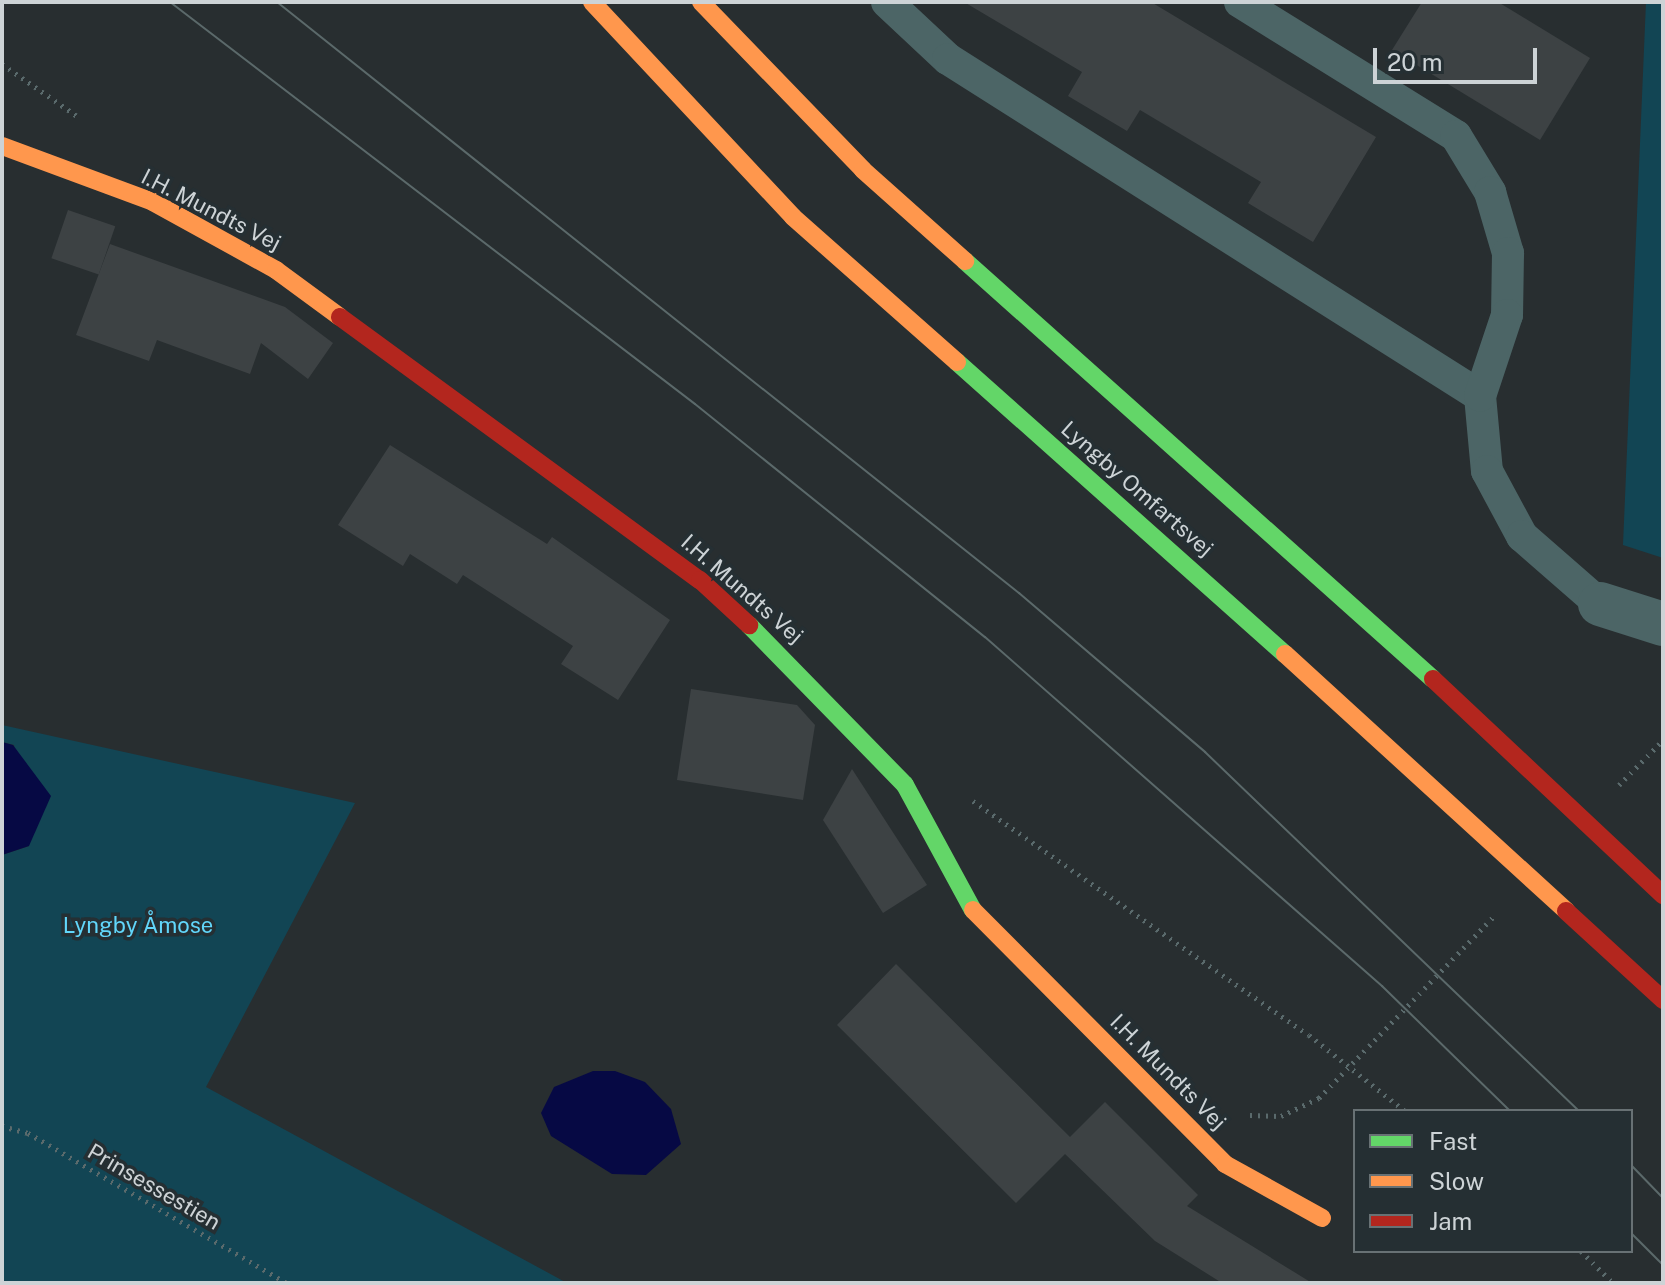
<!DOCTYPE html>
<meta charset="utf-8">
<style>
body{margin:0}
#map{position:relative;width:1665px;height:1285px;overflow:hidden;background:#282e30;font-family:"Public Sans",sans-serif}
div>[style]{position:absolute}
.green>*{inset:0;background:#124554}
.water>*{inset:0;background:#060944}
.building>*{inset:0;background:#3d4244;transform-origin:0 0}
.path>*{height:5px;margin-top:-2.5px;transform-origin:0;background:repeating-linear-gradient(90deg,#5a6a6c 0 2px,transparent 0 8px)}
.lane>*{height:32px;margin:-16px;padding:0 16px;transform-origin:16px;border-radius:16px;background:#4c6566}
.street>*{height:44px;margin:-22px;padding:0 22px;transform-origin:22px;border-radius:22px;background:#4c6566}
.fast>*{height:18px;margin:-9px;padding:0 9px;transform-origin:9px;border-radius:9px;background:#63d668}
.slow>*{height:18px;margin:-9px;padding:0 9px;transform-origin:9px;border-radius:9px;background:#ff974d}
.jam>*{height:18px;margin:-9px;padding:0 9px;transform-origin:9px;border-radius:9px;background:#b3261e}
.tram>*{height:2px;margin:-1px;padding:0 1px;transform-origin:1px;border-radius:1px;background:#5b696a}
span{translate:-50% -50%;white-space:nowrap;text-align:center;line-height:1.15;-webkit-text-stroke:7px #252f33;paint-order:stroke}
.street-label{font-size:22px;color:#cdd3d6}
.park-label{font-size:22px;color:#61d6fa}
.frame{position:absolute;inset:0;border:4px solid #cdd3d6;pointer-events:none}
.legend{position:absolute;left:1353px;top:1109px;width:280px;height:144px;box-sizing:border-box;background:#252f33;border:2px solid #687174;margin:0;padding:10px 14px;list-style:none;font-size:24px;color:#cdd3d6}
.legend li{display:flex;align-items:center;gap:16px;height:40px}
.legend b{width:40px;border:2px solid #687174}
.scale{position:absolute;left:1373px;top:48px;width:164px;height:36px;box-sizing:border-box;border:4px solid #cdd3d6;border-top:0;padding-left:10px;font-size:24px;line-height:28px;white-space:nowrap;color:#cdd3d6;-webkit-text-stroke:6px #252f33;paint-order:stroke}
</style>
<div id="map">
<div class="green">
<div style="clip-path:polygon(1646px 2px,1663px 2px,1663px 558px,1623px 545px)"></div>
<div style="clip-path:polygon(2px 725px,355px 803px,206px 1087px,567px 1283px,2px 1283px,2px 855px,29px 846px,14px 745px,2px 742px)"></div>
</div>
<div class="water">
<div style="clip-path:polygon(2px 742px,13px 745px,51px 796px,29px 846px,2px 855px)"></div>
<div style="clip-path:polygon(593px 1071px,615px 1071px,645px 1082px,671px 1109px,681px 1144px,646px 1175px,612px 1174px,551px 1136px,541px 1113px,554px 1087px)"></div>
</div>
<div class="building">
<div style="clip-path:polygon(964px 2px,1151px 2px,1376px 137px,1313px 242px,1248px 203px,1261px 182px,1140px 110px,1127px 131px,1068px 96px,1082px 72px)"></div>
<div style="clip-path:polygon(1422px 2px,1498px 2px,1590px 58px,1540px 140px,1392px 50px)"></div>
<div style="left:68px;top:210px;width:50px;height:51px;rotate:19deg"></div>
<div style="clip-path:polygon(110px 244px,285px 307px,333px 343px,308px 379px,261px 343px,250px 374px,157px 340px,149px 361px,76px 335px)"></div>
<div style="clip-path:polygon(390px 445px,547px 544px,552px 537px,670px 620px,618px 700px,561px 664px,573px 646px,463px 575px,457px 584px,410px 554px,403px 566px,338px 525px)"></div>
<div style="clip-path:polygon(691px 689px,797px 705px,815px 725px,803px 800px,677px 780px)"></div>
<div style="clip-path:polygon(852px 769px,927px 885px,883px 913px,823px 820px)"></div>
<div style="clip-path:polygon(896px 964px,1070px 1137px,1105px 1102px,1198px 1195px,1187px 1206px,1312px 1283px,1222px 1283px,1155px 1241px,1065px 1154px,1016px 1203px,837px 1025px)"></div>
</div>
<div class="path">
<div style="left:2px;top:64px;width:95px;rotate:34.7deg"></div>
<div style="left:1619px;top:785px;width:63px;rotate:-45.6deg"></div>
<div style="left:973px;top:801px;width:409px;rotate:34.9deg"></div>
<div style="left:1309px;top:1035px;width:122px;rotate:38.4deg"></div>
<div style="left:1250px;top:1115px;width:31px;rotate:2deg"></div>
<div style="left:1281px;top:1116px;width:42px;rotate:-25.3deg"></div>
<div style="left:1319px;top:1098px;width:255px;rotate:-46.1deg"></div>
<div style="left:2px;top:1126px;width:27px;rotate:15deg"></div>
<div style="left:28px;top:1133px;width:299px;rotate:30.1deg"></div>
<div style="left:1581px;top:1251px;width:45px;rotate:45deg"></div>
</div>
<div class="lane">
<div style="left:887px;top:2px;width:83px;rotate:43.1deg"></div>
<div style="left:948px;top:59px;width:630px;rotate:32.35deg"></div>
<div style="left:1480px;top:396px;width:75px;rotate:84.7deg"></div>
<div style="left:1487px;top:471px;width:74px;rotate:61.7deg"></div>
<div style="left:1522px;top:536px;width:103px;rotate:41.1deg"></div>
<div style="left:1240px;top:2px;width:254px;rotate:31.8deg"></div>
<div style="left:1456px;top:136px;width:66px;rotate:58.7deg"></div>
<div style="left:1490px;top:192px;width:64px;rotate:73.6deg"></div>
<div style="left:1508px;top:253px;width:62px;rotate:90.9deg"></div>
<div style="left:1507px;top:315px;width:85px;rotate:108.4deg"></div>
</div>
<div class="street">
<div style="left:1600px;top:604px;width:66px;rotate:17.6deg"></div>
</div>
<div class="fast">
<div style="left:965px;top:261px;width:627px;rotate:41.77deg"></div>
<div style="left:957px;top:362px;width:439px;rotate:41.7deg"></div>
<div style="left:749px;top:625px;width:223px;rotate:45.7deg"></div>
<div style="left:905px;top:785px;width:142px;rotate:61.5deg"></div>
</div>
<div class="slow">
<div style="left:592px;top:2px;width:294px;rotate:46.9deg"></div>
<div style="left:793px;top:217px;width:219px;rotate:41.5deg"></div>
<div style="left:701px;top:2px;width:233px;rotate:46deg"></div>
<div style="left:863px;top:170px;width:137px;rotate:41.7deg"></div>
<div style="left:2px;top:146px;width:161px;rotate:20.3deg"></div>
<div style="left:153px;top:202px;width:141px;rotate:28.9deg"></div>
<div style="left:276px;top:270px;width:79px;rotate:36.3deg"></div>
<div style="left:1285px;top:654px;width:381px;rotate:42.4deg"></div>
<div style="left:973px;top:910px;width:358px;rotate:45.2deg"></div>
<div style="left:1225px;top:1164px;width:111px;rotate:29.1deg"></div>
</div>
<div class="jam">
<div style="left:340px;top:317px;width:446px;rotate:36.2deg"></div>
<div style="left:700px;top:580px;width:67px;rotate:42.6deg"></div>
<div style="left:1433px;top:679px;width:316px;rotate:43.2deg"></div>
<div style="left:1566px;top:911px;width:132px;rotate:42.5deg"></div>
</div>
<div class="tram">
<div style="left:170px;top:2px;width:661px;rotate:37.44deg"></div>
<div style="left:695px;top:404px;width:372px;rotate:38.8deg"></div>
<div style="left:985px;top:637px;width:529px;rotate:41.32deg"></div>
<div style="left:1382px;top:986px;width:179px;rotate:44.3deg"></div>
<div style="left:277px;top:2px;width:949px;rotate:38.54deg"></div>
<div style="left:1019px;top:593px;width:245px;rotate:40.5deg"></div>
<div style="left:1205px;top:752px;width:518px;rotate:43.83deg"></div>
<div style="left:1631px;top:1165px;width:46px;rotate:45.9deg"></div>
<div style="left:1631px;top:1233px;width:45px;rotate:45deg"></div>
</div>
<div class="street-label">
<span style="left:211px;top:210px;rotate:27deg">I.H. Mundts Vej</span>
<span style="left:1137px;top:489px;rotate:41deg">Lyngby Omfartsvej</span>
<span style="left:742px;top:589px;rotate:41deg">I.H. Mundts Vej</span>
<span style="left:1168px;top:1072px;rotate:45deg">I.H. Mundts Vej</span>
<span style="left:154px;top:1187px;rotate:30deg">Prinsessestien</span>
</div>
<div class="park-label">
<span style="left:138px;top:926px">Lyngby Åmose</span>
</div>
<div class="frame"></div>
<ul class="legend">
<li><b style="height:10px;background:#63d668"></b>Fast</li>
<li><b style="height:10px;background:#ff974d"></b>Slow</li>
<li><b style="height:10px;background:#b3261e"></b>Jam</li>
</ul>
<div class="scale">20 m</div>
</div>
